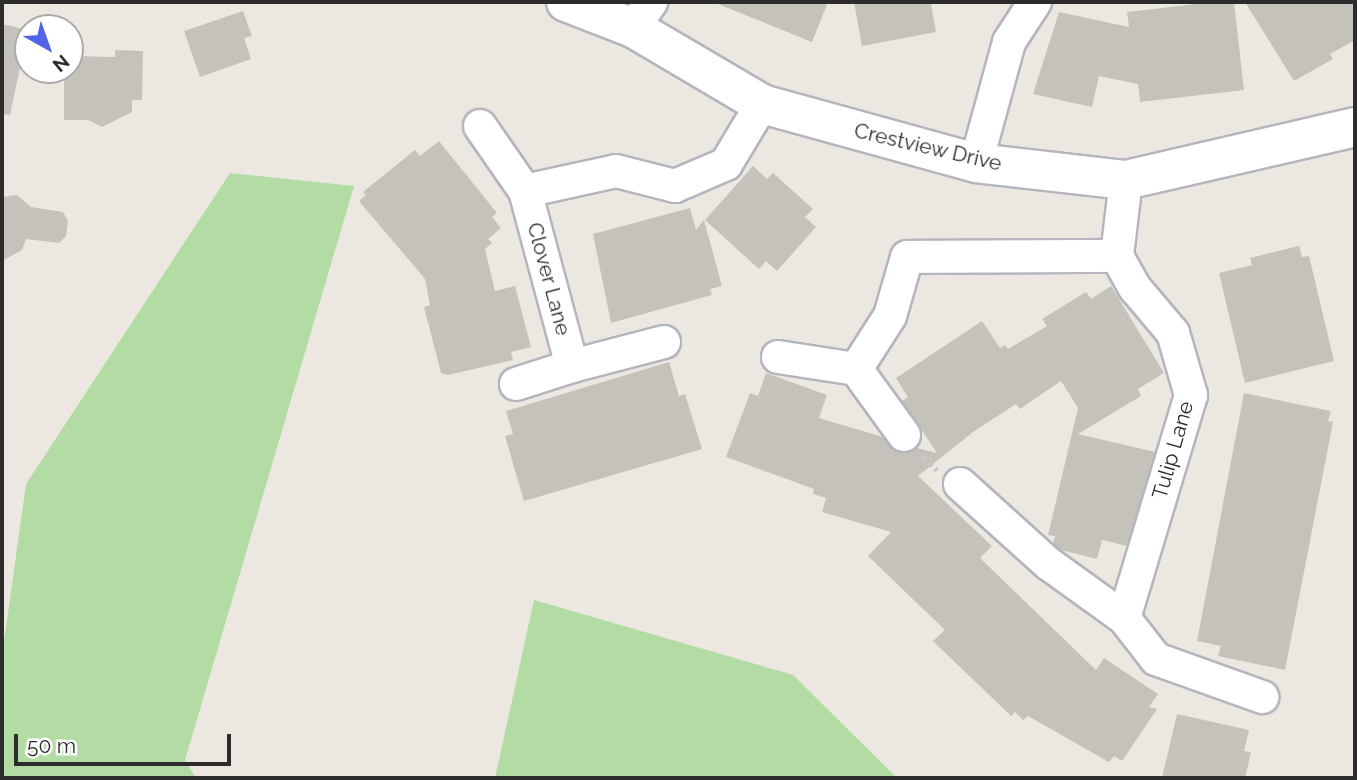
<!DOCTYPE html>
<style>
body{margin:0}
#map{position:relative;width:1357px;height:780px;overflow:hidden;background:#ece8e1;font-family:Raleway,sans-serif}
div>[style]{position:absolute}
.green>*{inset:0;background:#b2dca4}
.building>*{inset:0;background:#c5c2bc}
.path>*{height:4.5px;margin-top:-2.25px;transform-origin:0;background:repeating-linear-gradient(90deg,#c8c8c8 0 5px,transparent 0 8.5px)}
.roads{filter:drop-shadow(2px 0 #b4b5be) drop-shadow(-2px 0 #b4b5be) drop-shadow(0 2px #b4b5be) drop-shadow(0 -2px #b4b5be)}
.minor>*{height:32px;margin:-16px;padding:0 16px;transform-origin:16px;border-radius:16px;background:#fff}
.tertiary>*{height:38px;margin:-19px;padding:0 19px;transform-origin:19px;border-radius:19px;background:#fff}
span{translate:-50% -50%;white-space:nowrap;text-align:center;line-height:1.15;-webkit-text-stroke:5px #fff;paint-order:stroke}
.street-label{font-size:21px;color:#2c2c2c}
.frame{position:absolute;inset:0;border:4px solid #2c2c2c;pointer-events:none}
.north{position:absolute;left:14px;top:14px;width:70px;height:70px;box-sizing:border-box;background:#fff;border:2px solid #ababab;border-radius:50%;rotate:140deg;font-size:19px;font-weight:700;line-height:28px;text-align:center;color:#2c2c2c}
.north::after{content:'';display:block;margin:auto;width:24px;height:32px;background:#5462e6;clip-path:polygon(50% 0,100% 100%,50% 72%,0 100%)}
.scale{position:absolute;left:14px;top:734px;width:217px;height:32px;box-sizing:border-box;border:4px solid #2c2c2c;border-top:0;padding-left:9px;font-size:21px;line-height:24px;white-space:nowrap;color:#2c2c2c;-webkit-text-stroke:5px #fff;paint-order:stroke}
</style>
<div id="map">
<div class="green">
<div style="clip-path:polygon(230px 173px,354px 186px,185px 760px,196px 778px,2px 778px,2px 656px,26px 484px)"></div>
<div style="clip-path:polygon(534px 600px,793px 675px,897px 778px,495px 778px)"></div>
</div>
<div class="building">
<div style="clip-path:polygon(713px 2px,828px 2px,812px 42px)"></div>
<div style="clip-path:polygon(854px 2px,931px 4px,936px 32px,862px 46px)"></div>
<div style="clip-path:polygon(1213px 2px,1234px 2px,1244px 90px,1140px 102px,1138px 84px,1099px 76px,1092px 107px,1033px 94px,1059px 12px,1129px 27px,1127px 12px)"></div>
<div style="clip-path:polygon(1245px 2px,1355px 2px,1355px 40px,1330px 54px,1333px 59px,1294px 81px)"></div>
<div style="clip-path:polygon(243px 11px,252px 36px,244px 38px,251px 59px,200px 77px,184px 31px)"></div>
<div style="clip-path:polygon(2px 24px,28px 30px,10px 115px,2px 114px)"></div>
<div style="clip-path:polygon(115px 50px,143px 51px,142px 100px,132px 100px,132px 112px,102px 127px,88px 120px,64px 120px,64px 70px,75px 67px,75px 56px,115px 57px)"></div>
<div style="clip-path:polygon(439px 141px,497px 213px,492px 217px,501px 228px,488px 239px,492px 243px,485px 249px,495px 291px,515px 286px,531px 347px,511px 352px,513px 360px,448px 375px,441px 373px,424px 307px,430px 305px,425px 279px,359px 201px,366px 195px,363px 192px,415px 150px,420px 156px)"></div>
<div style="clip-path:polygon(753px 166px,767px 179px,773px 173px,813px 209px,805px 217px,816px 227px,777px 271px,766px 261px,759px 269px,705px 220px)"></div>
<div style="clip-path:polygon(17px 195px,31px 207px,63px 212px,68px 221px,66px 236px,59px 243px,26px 239px,22px 250px,2px 261px,2px 197px)"></div>
<div style="clip-path:polygon(690px 208px,696px 230px,704px 220px,722px 286px,710px 289px,712px 295px,611px 323px,593px 234px)"></div>
<div style="clip-path:polygon(1299px 246px,1302px 257px,1309px 256px,1334px 361px,1245px 383px,1219px 273px,1252px 265px,1250px 258px)"></div>
<div style="clip-path:polygon(1111px 286px,1164px 373px,1138px 389px,1141px 396px,1078px 434px,1155px 452px,1127px 546px,1102px 540px,1097px 559px,1061px 550px,1053px 543px,1055px 536px,1048px 535px,1078px 408px,1061px 381px,1020px 409px,1016px 404px,973px 432px,918px 476px,992px 546px,980px 558px,1096px 670px,1104px 658px,1158px 694px,1149px 707px,1157px 709px,1122px 761px,1114px 756px,1109px 762px,1028px 716px,1023px 720px,1015px 712px,1011px 716px,933px 641px,945px 630px,868px 556px,891px 532px,822px 512px,826px 498px,813px 494px,814px 489px,726px 457px,750px 393px,758px 396px,766px 373px,827px 395px,819px 418px,883px 437px,897px 452px,917px 448px,937px 453px,902px 401px,908px 397px,896px 378px,982px 321px,1000px 348px,1005px 345px,1008px 349px,1047px 326px,1042px 319px,1086px 292px,1091px 299px)"></div>
<div style="clip-path:polygon(669px 362px,679px 396px,685px 394px,702px 449px,524px 501px,505px 436px,513px 434px,506px 411px)"></div>
<div style="clip-path:polygon(1244px 393px,1331px 411px,1328px 421px,1333px 422px,1285px 670px,1218px 656px,1221px 646px,1197px 641px)"></div>
<div style="clip-path:polygon(1177px 714px,1249px 730px,1244px 751px,1251px 752px,1245px 778px,1162px 778px)"></div>
</div>
<div class="path">
<div style="left:923px;top:456px;width:20px;rotate:45deg"></div>
</div>
<div class="roads">
<div class="minor">
<div style="left:633px;top:28px;width:32px;rotate:-55deg"></div>
<div style="left:480px;top:126px;width:79px;rotate:55.3deg"></div>
<div style="left:976px;top:163px;width:125px;rotate:-74.7deg"></div>
<div style="left:1009px;top:42px;width:48px;rotate:-57deg"></div>
<div style="left:1126px;top:180px;width:77px;rotate:96.8deg"></div>
<div style="left:1117px;top:256px;width:37px;rotate:61deg"></div>
<div style="left:1135px;top:288px;width:59px;rotate:49.8deg"></div>
<div style="left:1173px;top:333px;width:65px;rotate:73.8deg"></div>
<div style="left:1191px;top:395px;width:233px;rotate:106.7deg"></div>
<div style="left:1124px;top:618px;width:52px;rotate:52deg"></div>
<div style="left:1156px;top:659px;width:113px;rotate:19.7deg"></div>
<div style="left:664px;top:342px;width:95px;rotate:165.4deg"></div>
<div style="left:572px;top:366px;width:181px;rotate:-105deg"></div>
<div style="left:525px;top:191px;width:93px;rotate:-12.4deg"></div>
<div style="left:616px;top:171px;width:61px;rotate:14.3deg"></div>
<div style="left:675px;top:186px;width:56px;rotate:-23.3deg"></div>
<div style="left:726px;top:164px;width:70px;rotate:-59deg"></div>
<div style="left:778px;top:357px;width:79px;rotate:8.7deg"></div>
<div style="left:516px;top:384px;width:59px;rotate:-17.8deg"></div>
<div style="left:904px;top:435px;width:82px;rotate:-126deg"></div>
<div style="left:856px;top:369px;width:63px;rotate:-57.3deg"></div>
<div style="left:890px;top:316px;width:61px;rotate:-73.9deg"></div>
<div style="left:907px;top:257px;width:210px;rotate:-0.3deg"></div>
<div style="left:960px;top:484px;width:120px;rotate:42deg"></div>
<div style="left:1049px;top:564px;width:92px;rotate:35.8deg"></div>
</div>
<div class="tertiary">
<div style="left:566px;top:2px;width:72px;rotate:21.2deg"></div>
<div style="left:633px;top:28px;width:150px;rotate:30.5deg"></div>
<div style="left:762px;top:104px;width:222px;rotate:15.4deg"></div>
<div style="left:976px;top:163px;width:151px;rotate:6.5deg"></div>
<div style="left:1126px;top:180px;width:235px;rotate:-13deg"></div>
</div>
</div>
<div class="street-label">
<span style="left:928px;top:147px;rotate:13deg">Crestview Drive</span>
<span style="left:549px;top:279px;rotate:75deg">Clover Lane</span>
<span style="left:1173px;top:450px;rotate:-74deg">Tulip Lane</span>
</div>
<div class="frame"></div>
<div class="north">N</div>
<div class="scale">50 m</div>
</div>
